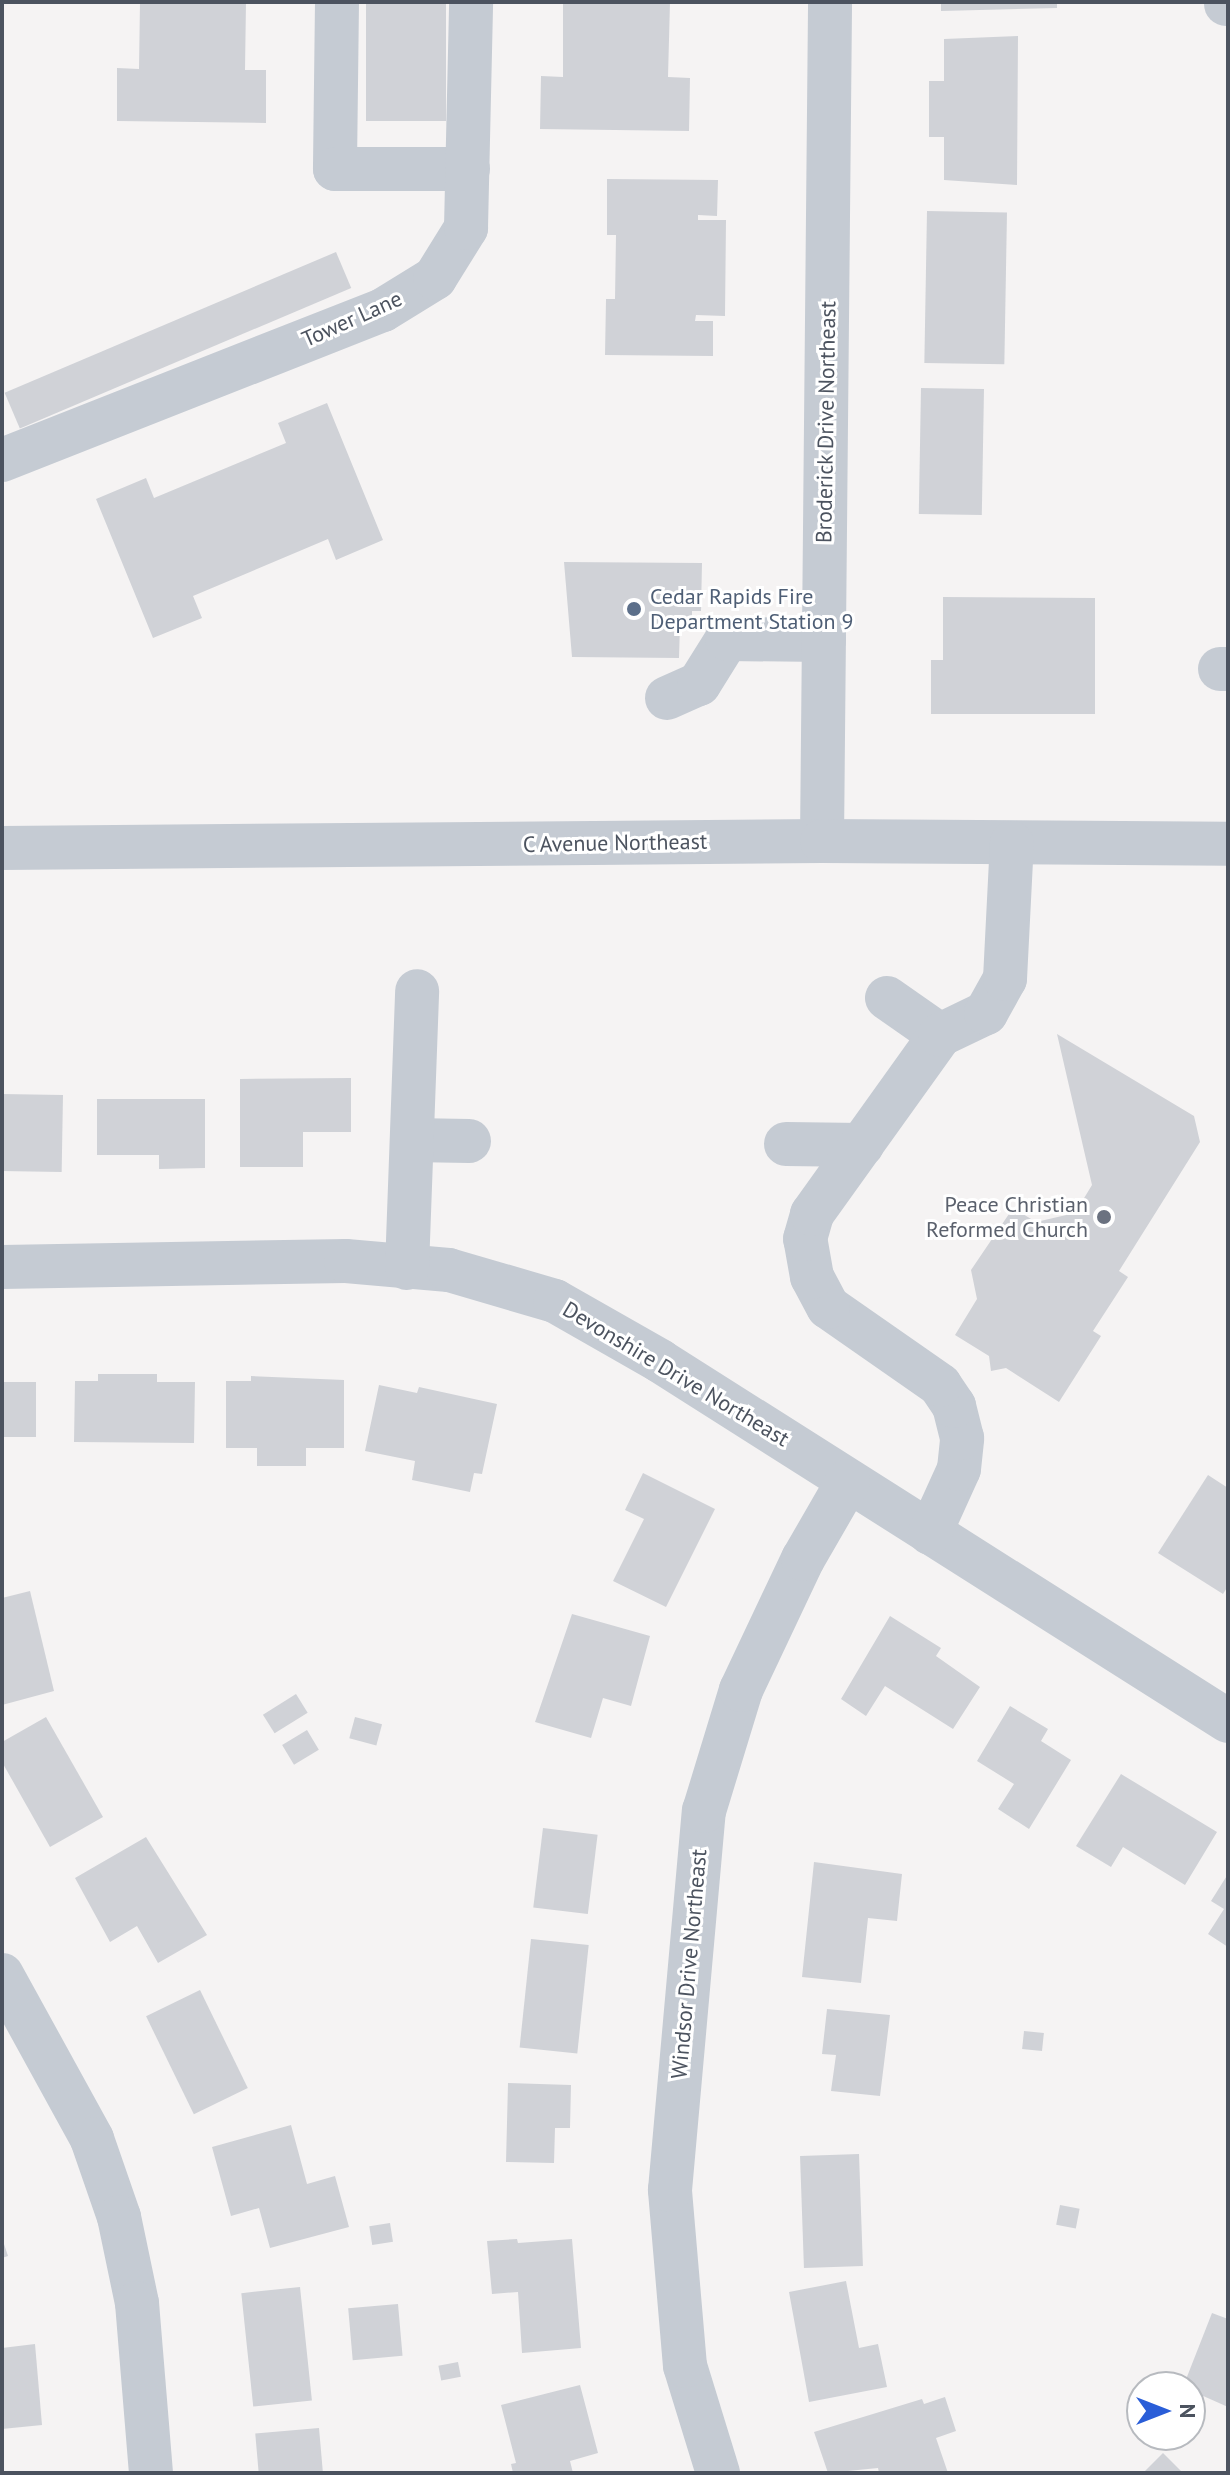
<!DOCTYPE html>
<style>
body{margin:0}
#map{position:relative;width:1230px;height:2475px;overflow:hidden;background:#f5f3f3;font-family:"PT Sans",sans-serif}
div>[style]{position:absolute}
.building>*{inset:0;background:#d0d2d7;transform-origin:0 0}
.minor>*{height:44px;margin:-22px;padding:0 22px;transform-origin:22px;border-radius:22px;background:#c5cbd3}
.dots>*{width:22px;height:22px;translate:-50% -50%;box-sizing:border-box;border:4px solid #fff;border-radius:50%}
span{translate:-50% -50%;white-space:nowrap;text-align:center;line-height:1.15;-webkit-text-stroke:6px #fff;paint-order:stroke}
.street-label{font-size:22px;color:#4c535f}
.service-label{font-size:22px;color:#4e5e75}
.left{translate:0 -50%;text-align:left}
.worship-label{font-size:22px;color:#5b616d}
.right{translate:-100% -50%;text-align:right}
.frame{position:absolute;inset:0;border:4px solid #4c535f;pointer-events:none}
.north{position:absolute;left:1126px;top:2371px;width:80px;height:80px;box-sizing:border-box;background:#fff;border:2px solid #b7babf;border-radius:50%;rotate:90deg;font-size:22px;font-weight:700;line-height:32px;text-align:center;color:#4c535f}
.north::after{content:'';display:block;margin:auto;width:28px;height:36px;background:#2a5ed8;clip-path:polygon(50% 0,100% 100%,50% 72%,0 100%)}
</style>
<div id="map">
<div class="building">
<div style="clip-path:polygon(140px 2px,246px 2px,245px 70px,266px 70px,266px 123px,117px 121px,117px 68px,139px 69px)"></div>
<div style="left:366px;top:2px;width:80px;height:119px"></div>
<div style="clip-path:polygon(563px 2px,670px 2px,668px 77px,690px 78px,689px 131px,540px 129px,541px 76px,563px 77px)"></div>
<div style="clip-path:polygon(941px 2px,1057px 2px,1057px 8px,941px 11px)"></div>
<div style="clip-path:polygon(1018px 36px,1017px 185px,944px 180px,944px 137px,929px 137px,929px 81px,944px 81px,944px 39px)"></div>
<div style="clip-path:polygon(607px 179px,718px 180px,717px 216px,698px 215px,698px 220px,726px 220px,725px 316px,696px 315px,695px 321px,713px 321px,713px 356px,605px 355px,606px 299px,615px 299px,616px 235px,607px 235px)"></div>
<div style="left:927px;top:211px;width:80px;height:152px;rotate:1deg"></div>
<div style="left:336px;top:252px;width:39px;height:360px;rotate:67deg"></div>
<div style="left:921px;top:388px;width:63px;height:126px;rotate:1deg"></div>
<div style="clip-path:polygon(327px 403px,383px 540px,336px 560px,328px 539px,193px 596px,202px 618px,153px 638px,96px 499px,146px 478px,154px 498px,286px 443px,278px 423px)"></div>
<div style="clip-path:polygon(564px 562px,702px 563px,701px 611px,692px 611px,692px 624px,680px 624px,679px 658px,572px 657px)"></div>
<div style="clip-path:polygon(943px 597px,1095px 598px,1095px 714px,931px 714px,931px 660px,943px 660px)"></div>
<div style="clip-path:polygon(1057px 1034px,1194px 1116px,1200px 1142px,1119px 1271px,1128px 1277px,1093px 1331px,1101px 1336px,1059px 1402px,1006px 1368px,991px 1371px,989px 1356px,955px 1335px,977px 1299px,971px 1270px,1013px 1208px,1036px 1222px,1075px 1213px,1092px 1185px)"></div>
<div style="clip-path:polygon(351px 1078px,351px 1132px,303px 1132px,303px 1167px,240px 1167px,240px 1079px)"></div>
<div style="left:2px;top:1094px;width:61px;height:77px;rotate:1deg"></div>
<div style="clip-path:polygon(97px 1099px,205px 1099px,205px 1168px,159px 1169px,159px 1155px,97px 1155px)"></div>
<div style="clip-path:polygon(98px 1374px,157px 1374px,157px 1382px,195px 1382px,194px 1443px,74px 1442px,75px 1381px,98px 1381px)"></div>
<div style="clip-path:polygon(251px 1376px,344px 1380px,344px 1448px,306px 1448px,306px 1466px,257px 1466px,257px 1448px,226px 1448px,226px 1381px,251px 1381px)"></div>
<div style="left:2px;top:1382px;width:34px;height:55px"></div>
<div style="clip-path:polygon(379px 1385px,417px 1393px,419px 1387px,497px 1404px,482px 1474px,474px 1473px,470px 1492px,412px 1480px,415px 1461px,365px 1451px)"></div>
<div style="clip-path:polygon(643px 1473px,715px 1509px,666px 1607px,613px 1581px,644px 1519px,625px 1510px)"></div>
<div style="clip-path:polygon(1208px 1475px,1228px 1488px,1228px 1586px,1223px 1594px,1158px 1553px)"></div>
<div style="clip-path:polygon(30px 1591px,54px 1691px,2px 1705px,2px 1598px)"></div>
<div style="clip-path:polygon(572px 1614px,650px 1636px,631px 1706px,603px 1698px,591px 1738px,535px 1722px)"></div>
<div style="clip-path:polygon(890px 1616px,941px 1648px,936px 1656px,980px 1687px,953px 1729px,885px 1686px,866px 1716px,841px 1699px)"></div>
<div style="left:296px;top:1694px;width:22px;height:39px;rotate:58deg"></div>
<div style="clip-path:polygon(1010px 1706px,1048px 1729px,1041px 1741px,1071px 1760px,1029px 1829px,998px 1809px,1014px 1784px,977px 1761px)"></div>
<div style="clip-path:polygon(46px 1717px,103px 1817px,50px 1847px,2px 1762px,2px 1742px)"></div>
<div style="left:355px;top:1717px;width:28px;height:22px;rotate:15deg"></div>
<div style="left:307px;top:1730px;width:23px;height:29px;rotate:59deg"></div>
<div style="clip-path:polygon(1121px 1774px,1217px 1832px,1185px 1885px,1123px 1847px,1111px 1867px,1076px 1846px)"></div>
<div style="left:543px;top:1828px;width:55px;height:80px;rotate:7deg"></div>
<div style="clip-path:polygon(146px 1837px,207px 1935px,158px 1963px,137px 1926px,110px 1942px,75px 1878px)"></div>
<div style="clip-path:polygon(814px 1862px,902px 1874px,897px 1921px,868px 1918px,861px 1983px,802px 1977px)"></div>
<div style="clip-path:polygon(1228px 1874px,1228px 1947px,1208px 1934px,1224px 1909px,1211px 1901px)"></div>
<div style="left:531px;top:1939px;width:58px;height:109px;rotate:6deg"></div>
<div style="left:200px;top:1990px;width:109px;height:60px;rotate:64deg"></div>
<div style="clip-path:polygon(827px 2009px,890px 2015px,880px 2096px,831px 2091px,836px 2055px,822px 2054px)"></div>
<div style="left:1024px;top:2031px;width:20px;height:18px;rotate:6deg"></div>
<div style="clip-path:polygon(508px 2083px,571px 2085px,570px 2128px,555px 2128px,554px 2163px,506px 2162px)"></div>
<div style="clip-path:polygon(291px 2125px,307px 2184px,335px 2176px,349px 2227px,270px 2248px,259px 2208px,231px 2216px,212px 2147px)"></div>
<div style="left:859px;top:2154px;width:112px;height:59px;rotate:88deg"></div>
<div style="left:1060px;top:2205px;width:20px;height:20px;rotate:11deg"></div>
<div style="left:390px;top:2223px;width:19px;height:21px;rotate:81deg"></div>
<div style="clip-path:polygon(2px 2238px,8px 2256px,2px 2258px)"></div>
<div style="clip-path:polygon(517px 2239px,518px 2243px,572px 2239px,581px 2348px,522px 2353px,518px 2292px,492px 2294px,487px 2241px)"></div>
<div style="clip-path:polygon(846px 2281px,859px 2348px,878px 2344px,887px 2387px,809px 2402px,789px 2292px)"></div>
<div style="left:300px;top:2287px;width:114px;height:59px;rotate:84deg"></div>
<div style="left:398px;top:2304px;width:52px;height:50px;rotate:85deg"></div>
<div style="clip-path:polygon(1212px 2313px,1228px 2319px,1228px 2407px,1183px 2387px)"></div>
<div style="clip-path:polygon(35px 2344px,42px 2425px,2px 2429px,2px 2348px)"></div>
<div style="left:458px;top:2362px;width:15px;height:20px;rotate:79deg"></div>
<div style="clip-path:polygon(580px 2385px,598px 2453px,570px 2461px,573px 2473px,513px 2473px,511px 2464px,516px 2463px,501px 2405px)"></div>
<div style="clip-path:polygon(945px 2397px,956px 2431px,936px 2438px,948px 2473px,879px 2473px,878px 2468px,828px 2473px,814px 2432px,922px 2399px,924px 2404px)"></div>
<div style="left:319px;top:2428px;width:45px;height:64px;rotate:85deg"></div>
<div style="clip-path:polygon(1163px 2453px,1183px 2473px,1143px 2473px)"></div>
</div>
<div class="minor">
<div style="left:337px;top:2px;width:167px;rotate:90.7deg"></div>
<div style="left:335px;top:169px;width:133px"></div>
<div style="left:1226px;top:4px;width:2px"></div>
<div style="left:2px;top:460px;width:409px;rotate:-21.5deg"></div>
<div style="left:383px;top:310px;width:61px;rotate:-31.6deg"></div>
<div style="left:435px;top:278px;width:59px;rotate:-58.2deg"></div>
<div style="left:466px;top:228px;width:226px;rotate:-88.7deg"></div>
<div style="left:1220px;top:669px;width:8px"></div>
<div style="left:667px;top:698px;width:35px;rotate:-24deg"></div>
<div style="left:699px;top:684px;width:53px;rotate:-58.1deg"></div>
<div style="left:727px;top:639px;width:97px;rotate:0.6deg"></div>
<div style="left:822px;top:841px;width:839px;rotate:-89.45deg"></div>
<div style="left:2px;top:848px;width:820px;rotate:-0.49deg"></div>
<div style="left:822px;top:841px;width:406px;rotate:0.4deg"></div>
<div style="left:887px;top:998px;width:65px;rotate:34.9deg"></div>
<div style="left:412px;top:1140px;width:57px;rotate:1deg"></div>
<div style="left:786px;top:1144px;width:76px;rotate:0.8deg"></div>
<div style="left:2px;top:1267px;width:344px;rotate:-1deg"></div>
<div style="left:346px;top:1261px;width:103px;rotate:5deg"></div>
<div style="left:449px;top:1270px;width:110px;rotate:16.3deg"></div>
<div style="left:555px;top:1301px;width:121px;rotate:29.7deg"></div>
<div style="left:660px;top:1361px;width:672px;rotate:32.37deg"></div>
<div style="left:407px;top:1268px;width:277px;rotate:-87.9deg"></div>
<div style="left:930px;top:1533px;width:70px;rotate:-65.6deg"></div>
<div style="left:959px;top:1469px;width:31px;rotate:-84deg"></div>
<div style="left:962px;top:1438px;width:33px;rotate:-104deg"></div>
<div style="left:954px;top:1406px;width:25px;rotate:-124deg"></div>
<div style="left:940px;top:1385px;width:136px;rotate:-145.1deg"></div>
<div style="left:828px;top:1307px;width:34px;rotate:-118deg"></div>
<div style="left:812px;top:1277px;width:39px;rotate:-100deg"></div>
<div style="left:805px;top:1239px;width:26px;rotate:-74deg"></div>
<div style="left:812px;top:1214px;width:220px;rotate:-54.4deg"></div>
<div style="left:940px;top:1035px;width:51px;rotate:-25.6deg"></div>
<div style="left:986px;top:1013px;width:39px;rotate:-61deg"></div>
<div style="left:1005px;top:979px;width:136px;rotate:-87.1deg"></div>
<div style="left:2px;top:1975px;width:187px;rotate:61.2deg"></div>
<div style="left:92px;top:2139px;width:83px;rotate:70.9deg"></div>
<div style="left:119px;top:2217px;width:88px;rotate:78.2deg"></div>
<div style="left:137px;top:2303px;width:171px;rotate:85.3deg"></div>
<div style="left:718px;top:2473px;width:112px;rotate:-107.1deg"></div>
<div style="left:685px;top:2366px;width:177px;rotate:-94.9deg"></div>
<div style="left:670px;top:2190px;width:381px;rotate:-84.9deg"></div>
<div style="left:704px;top:1811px;width:127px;rotate:-73deg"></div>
<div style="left:741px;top:1690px;width:145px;rotate:-64.7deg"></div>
<div style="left:803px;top:1559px;width:90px;rotate:-60deg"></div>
</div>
<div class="dots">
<div style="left:634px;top:609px;background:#5c6f8a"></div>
<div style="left:1104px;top:1217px;background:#6b7280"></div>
</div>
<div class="street-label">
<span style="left:352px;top:319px;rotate:-24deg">Tower Lane</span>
<span style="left:826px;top:422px;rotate:-89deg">Broderick Drive Northeast</span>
<span style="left:615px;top:843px;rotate:-1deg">C Avenue Northeast</span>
<span style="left:676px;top:1374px;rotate:31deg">Devonshire Drive Northeast</span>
<span style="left:689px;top:1964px;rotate:-85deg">Windsor Drive Northeast</span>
</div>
<div class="service-label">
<span class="left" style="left:650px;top:609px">Cedar Rapids Fire<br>Department Station 9</span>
</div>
<div class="worship-label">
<span class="right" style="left:1088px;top:1217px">Peace Christian<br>Reformed Church</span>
</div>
<div class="frame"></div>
<div class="north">N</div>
</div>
